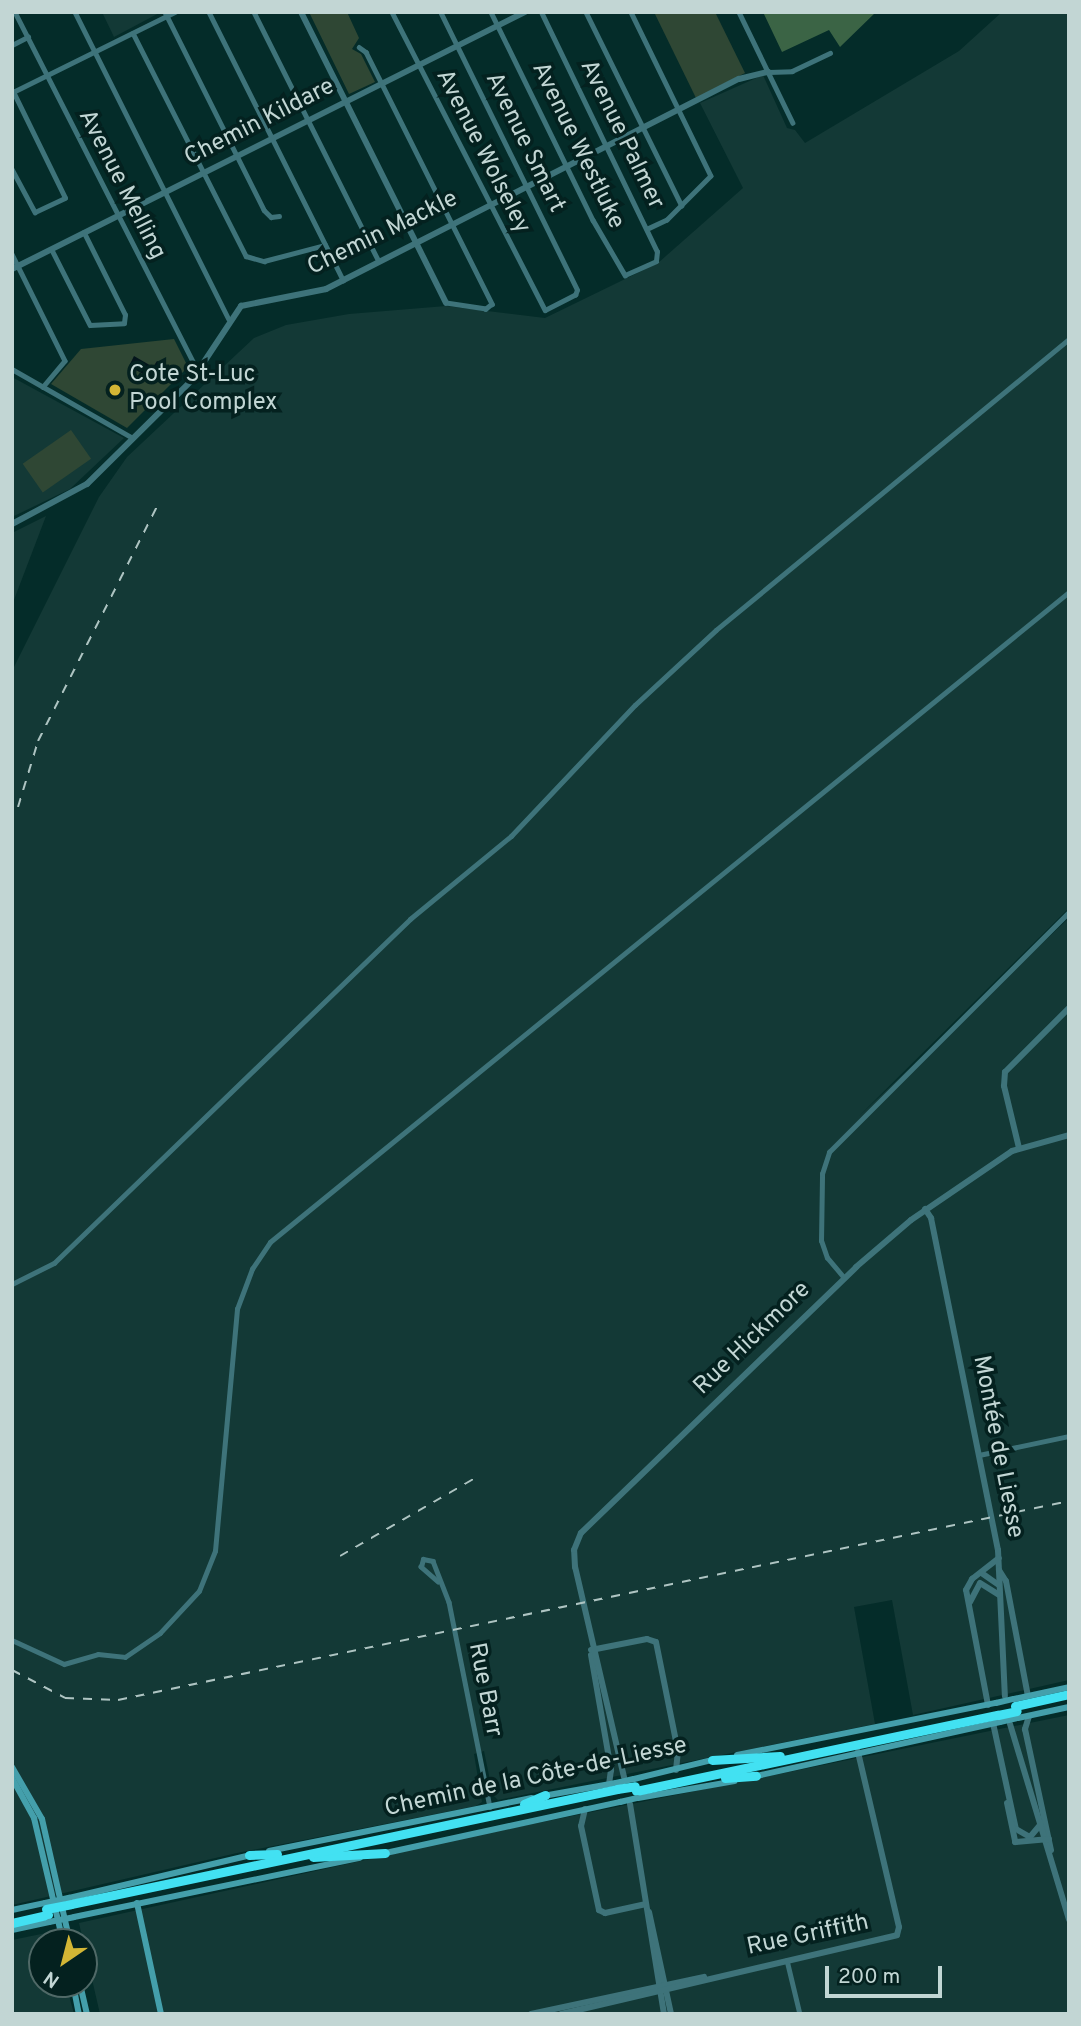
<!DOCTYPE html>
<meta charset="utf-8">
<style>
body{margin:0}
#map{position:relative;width:1081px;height:2026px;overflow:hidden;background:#042c29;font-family:Overpass,sans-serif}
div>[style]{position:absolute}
.built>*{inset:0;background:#133936}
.green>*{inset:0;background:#2f4734;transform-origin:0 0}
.forest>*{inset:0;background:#3b6445}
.water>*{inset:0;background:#04151c}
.minor>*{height:4.5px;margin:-2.25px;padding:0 2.25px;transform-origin:2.25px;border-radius:2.25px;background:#3e737a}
.tertiary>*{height:6px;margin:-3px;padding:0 3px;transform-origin:3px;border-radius:3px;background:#3e737a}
.secondary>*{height:6px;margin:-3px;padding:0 3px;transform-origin:3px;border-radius:3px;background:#449fab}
.motorway>*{height:9px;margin:-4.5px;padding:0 4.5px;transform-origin:4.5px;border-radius:4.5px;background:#42e1f2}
.rail>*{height:2px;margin-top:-1px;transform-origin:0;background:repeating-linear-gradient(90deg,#aec4c2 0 9px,transparent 0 18px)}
.secondary-bridge>*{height:6px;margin:-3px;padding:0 3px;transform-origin:3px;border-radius:3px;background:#449fab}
.motorway-bridge>*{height:9px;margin:-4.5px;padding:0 4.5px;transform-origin:4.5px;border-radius:4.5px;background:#42e1f2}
.dots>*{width:19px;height:19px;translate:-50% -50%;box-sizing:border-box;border:4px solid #04211f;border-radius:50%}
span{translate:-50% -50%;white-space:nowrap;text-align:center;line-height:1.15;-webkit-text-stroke:7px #04211f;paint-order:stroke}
.street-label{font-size:24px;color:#c2d6d4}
.poi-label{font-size:24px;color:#c2d6d4}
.left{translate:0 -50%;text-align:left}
.frame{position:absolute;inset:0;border:14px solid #c2d6d4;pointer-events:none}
.north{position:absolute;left:28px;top:1928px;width:70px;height:70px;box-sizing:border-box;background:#04211f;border:2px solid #506967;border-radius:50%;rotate:215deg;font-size:19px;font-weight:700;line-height:28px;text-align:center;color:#c2d6d4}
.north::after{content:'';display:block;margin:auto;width:24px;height:32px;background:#d3b635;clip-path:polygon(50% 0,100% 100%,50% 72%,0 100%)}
.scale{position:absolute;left:825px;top:1966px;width:117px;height:32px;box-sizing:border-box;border:4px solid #c2d6d4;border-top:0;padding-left:9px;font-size:21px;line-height:24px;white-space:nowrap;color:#c2d6d4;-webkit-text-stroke:5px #04211f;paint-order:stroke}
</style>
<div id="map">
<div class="built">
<div style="clip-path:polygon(102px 12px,161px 12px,114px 37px)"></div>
<div style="clip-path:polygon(1002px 12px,1069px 12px,1069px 908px,858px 1117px,1069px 918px,1069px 1680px,913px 1715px,892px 1600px,854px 1607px,875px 1724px,498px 1800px,493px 1795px,484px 1751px,474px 1754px,482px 1802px,476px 1806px,237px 1853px,12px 1905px,12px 671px,99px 497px,127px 457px,254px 338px,286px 325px,349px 314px,446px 306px,545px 318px,658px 263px,743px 188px,700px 103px,763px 75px,787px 128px,795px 130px,805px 143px,959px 51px)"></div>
<div style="clip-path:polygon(12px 377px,124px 438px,70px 489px,12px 517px)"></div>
<div style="clip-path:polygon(46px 516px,12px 605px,12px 533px)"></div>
<div style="clip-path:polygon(1069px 1715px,1069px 2014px,100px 2014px,79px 1923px,474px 1836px)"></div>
<div style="clip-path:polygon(51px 1932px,54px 1942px,42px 1942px,42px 1984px,66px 1984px,74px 2014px,12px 2014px,12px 1940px)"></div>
</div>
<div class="green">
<div style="clip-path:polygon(309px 12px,347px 12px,359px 38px,352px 49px,361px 54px,375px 82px,349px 94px)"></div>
<div style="clip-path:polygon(654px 12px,715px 12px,745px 73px,696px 98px)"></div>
<div style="clip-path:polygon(174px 339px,188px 367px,127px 428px,51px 384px,81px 349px)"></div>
<div style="left:71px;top:430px;width:35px;height:59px;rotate:55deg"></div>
</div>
<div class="forest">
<div style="clip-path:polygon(763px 12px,876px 12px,840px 47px,829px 30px,782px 52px)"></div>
</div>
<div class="water">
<div style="clip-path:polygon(134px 356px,153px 367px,157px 361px,164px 365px,155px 381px,129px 366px)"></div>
</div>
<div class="minor">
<div style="left:15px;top:12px;width:403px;rotate:63deg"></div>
<div style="left:75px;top:12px;width:343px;rotate:63.4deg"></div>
<div style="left:165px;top:12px;width:221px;rotate:63.4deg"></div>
<div style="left:264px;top:210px;width:10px;rotate:45deg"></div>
<div style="left:271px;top:217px;width:8px;rotate:-7deg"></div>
<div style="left:209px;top:12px;width:300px;rotate:63.4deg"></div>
<div style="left:254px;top:12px;width:277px;rotate:63.4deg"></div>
<div style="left:392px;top:12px;width:335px;rotate:62.8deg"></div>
<div style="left:545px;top:310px;width:34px;rotate:-27deg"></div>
<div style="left:575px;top:295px;width:5px;rotate:-68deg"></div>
<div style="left:577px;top:290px;width:310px;rotate:-116.2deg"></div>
<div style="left:491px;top:12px;width:232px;rotate:63.9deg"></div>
<div style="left:593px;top:220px;width:64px;rotate:59.8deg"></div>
<div style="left:625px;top:275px;width:34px;rotate:-24deg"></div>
<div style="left:656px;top:261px;width:9px;rotate:-84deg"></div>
<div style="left:657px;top:252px;width:267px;rotate:-115.8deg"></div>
<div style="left:586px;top:12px;width:216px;rotate:63.7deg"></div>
<div style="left:631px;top:12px;width:182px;rotate:64deg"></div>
<div style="left:711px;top:176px;width:62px;rotate:135deg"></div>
<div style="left:667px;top:220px;width:21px;rotate:155deg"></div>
<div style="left:739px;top:12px;width:123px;rotate:64.1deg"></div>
<div style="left:133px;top:33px;width:250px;rotate:63.1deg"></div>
<div style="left:246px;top:256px;width:19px;rotate:16deg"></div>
<div style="left:264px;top:261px;width:63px;rotate:-14.7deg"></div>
<div style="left:12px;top:45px;width:18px;rotate:-27deg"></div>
<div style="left:359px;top:47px;width:9px;rotate:36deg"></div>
<div style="left:366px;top:52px;width:282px;rotate:63.4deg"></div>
<div style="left:492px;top:304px;width:8px;rotate:140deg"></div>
<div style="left:486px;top:309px;width:40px;rotate:-171.5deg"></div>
<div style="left:769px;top:72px;width:23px;rotate:-2deg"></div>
<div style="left:792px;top:71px;width:42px;rotate:-25.3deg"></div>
<div style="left:13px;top:92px;width:181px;rotate:-26.3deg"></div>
<div style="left:12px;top:169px;width:49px;rotate:61.9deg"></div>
<div style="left:35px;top:212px;width:33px;rotate:-25deg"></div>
<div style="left:65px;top:198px;width:118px;rotate:-116.1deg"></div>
<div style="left:52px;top:250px;width:84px;rotate:63.1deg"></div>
<div style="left:90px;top:325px;width:34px;rotate:-3deg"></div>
<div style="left:124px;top:323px;width:8px;rotate:-83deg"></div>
<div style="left:125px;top:315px;width:92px;rotate:-116.6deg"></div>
<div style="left:12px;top:254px;width:119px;rotate:63.6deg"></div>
<div style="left:65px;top:361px;width:34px;rotate:130deg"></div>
<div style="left:12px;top:369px;width:139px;rotate:29.7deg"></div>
<div style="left:844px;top:1278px;width:26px;rotate:-130deg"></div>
<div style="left:827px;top:1258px;width:18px;rotate:-109deg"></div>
<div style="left:821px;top:1241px;width:67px;rotate:-89.1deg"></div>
<div style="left:822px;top:1174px;width:23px;rotate:-72deg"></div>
<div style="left:829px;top:1152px;width:339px;rotate:-45deg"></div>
<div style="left:12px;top:1284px;width:47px;rotate:-26.6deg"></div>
<div style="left:54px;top:1263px;width:495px;rotate:-44deg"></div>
<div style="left:410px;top:919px;width:131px;rotate:-39.4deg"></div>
<div style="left:511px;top:836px;width:180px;rotate:-46.6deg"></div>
<div style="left:635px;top:705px;width:110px;rotate:-42.8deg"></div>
<div style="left:716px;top:630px;width:457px;rotate:-39.5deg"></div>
<div style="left:979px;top:1455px;width:92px;rotate:-11.9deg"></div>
<div style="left:438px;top:1582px;width:23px;rotate:-139deg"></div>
<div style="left:421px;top:1567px;width:8px;rotate:-76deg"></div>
<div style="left:423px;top:1559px;width:10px;rotate:11deg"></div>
<div style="left:433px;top:1561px;width:44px;rotate:68.7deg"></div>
<div style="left:449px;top:1602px;width:209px;rotate:78.7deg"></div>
<div style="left:12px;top:1640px;width:57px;rotate:24.8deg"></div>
<div style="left:64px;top:1664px;width:35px;rotate:-16deg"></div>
<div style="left:98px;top:1654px;width:27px;rotate:6deg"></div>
<div style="left:125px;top:1657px;width:42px;rotate:-34.4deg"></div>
<div style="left:160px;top:1633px;width:57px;rotate:-47.1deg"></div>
<div style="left:199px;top:1591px;width:43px;rotate:-68.2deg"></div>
<div style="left:215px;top:1551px;width:243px;rotate:-84.8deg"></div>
<div style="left:237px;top:1309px;width:43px;rotate:-69.4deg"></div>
<div style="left:252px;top:1269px;width:32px;rotate:-56deg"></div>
<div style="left:270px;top:1242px;width:1030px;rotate:-39.13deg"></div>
<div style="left:787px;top:1960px;width:56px;rotate:76.5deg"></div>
</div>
<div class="tertiary">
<div style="left:301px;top:12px;width:325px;rotate:63.5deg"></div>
<div style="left:12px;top:269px;width:574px;rotate:-26.61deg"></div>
<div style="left:12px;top:524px;width:85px;rotate:-28.1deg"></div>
<div style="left:87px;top:484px;width:148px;rotate:-44.7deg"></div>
<div style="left:192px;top:380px;width:89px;rotate:-56.5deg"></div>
<div style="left:241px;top:306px;width:87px;rotate:-11.3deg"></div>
<div style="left:326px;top:289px;width:463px;rotate:-27deg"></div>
<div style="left:739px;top:79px;width:30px;rotate:-14deg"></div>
<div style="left:1019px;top:1148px;width:64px;rotate:-103.6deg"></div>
<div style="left:1004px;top:1086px;width:14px;rotate:-86deg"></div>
<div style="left:1005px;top:1072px;width:91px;rotate:-45deg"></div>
<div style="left:925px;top:1209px;width:11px;rotate:56deg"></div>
<div style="left:931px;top:1218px;width:339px;rotate:78.6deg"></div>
<div style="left:998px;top:1550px;width:146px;rotate:87.3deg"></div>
<div style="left:999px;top:1570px;width:13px;rotate:58deg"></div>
<div style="left:1006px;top:1581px;width:117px;rotate:79.2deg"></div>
<div style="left:983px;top:1574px;width:19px;rotate:35deg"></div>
<div style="left:970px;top:1602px;width:21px;rotate:-62deg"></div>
<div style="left:980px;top:1583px;width:22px;rotate:32deg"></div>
<div style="left:591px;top:1650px;width:57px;rotate:-11.1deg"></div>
<div style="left:647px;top:1639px;width:9px;rotate:18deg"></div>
<div style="left:656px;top:1642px;width:111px;rotate:78.6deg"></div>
<div style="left:678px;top:1751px;width:19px;rotate:96deg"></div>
<div style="left:591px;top:1655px;width:117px;rotate:80.1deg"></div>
<div style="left:611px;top:1770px;width:14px;rotate:98deg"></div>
<div style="left:988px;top:1705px;width:117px;rotate:-100.8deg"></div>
<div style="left:966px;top:1590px;width:13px;rotate:-61deg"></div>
<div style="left:972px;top:1579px;width:34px;rotate:-38deg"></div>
<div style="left:1029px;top:1716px;width:14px;rotate:107deg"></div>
<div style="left:1025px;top:1729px;width:124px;rotate:77.9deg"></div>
<div style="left:993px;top:1723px;width:108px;rotate:77.8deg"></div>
<div style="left:1016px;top:1829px;width:16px;rotate:30deg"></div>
<div style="left:1030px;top:1837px;width:16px;rotate:-50deg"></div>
<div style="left:1010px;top:1724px;width:204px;rotate:73.2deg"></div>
<div style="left:624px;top:1777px;width:216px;rotate:-103.1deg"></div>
<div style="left:575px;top:1567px;width:17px;rotate:-93deg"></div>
<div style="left:574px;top:1550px;width:18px;rotate:-68deg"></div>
<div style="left:581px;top:1533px;width:383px;rotate:-44deg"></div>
<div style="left:856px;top:1267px;width:72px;rotate:-40.5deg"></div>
<div style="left:911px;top:1220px;width:122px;rotate:-34.3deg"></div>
<div style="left:1012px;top:1151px;width:59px;rotate:-15.7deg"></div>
<div style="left:1007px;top:1803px;width:40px;rotate:78deg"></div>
<div style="left:1015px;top:1842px;width:34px;rotate:-5deg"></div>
<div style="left:630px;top:1804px;width:213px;rotate:80.8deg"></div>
<div style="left:585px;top:1809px;width:17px;rotate:103deg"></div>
<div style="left:581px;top:1826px;width:86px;rotate:77.9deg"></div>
<div style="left:599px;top:1910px;width:7px;rotate:27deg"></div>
<div style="left:605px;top:1913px;width:42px;rotate:-12.4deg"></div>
<div style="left:649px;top:1912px;width:104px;rotate:77.8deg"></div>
<div style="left:531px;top:2014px;width:177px;rotate:-12.1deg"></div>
<div style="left:561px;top:2014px;width:345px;rotate:-13.2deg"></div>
<div style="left:897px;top:1935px;width:8px;rotate:-76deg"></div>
<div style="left:899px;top:1927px;width:180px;rotate:-103.2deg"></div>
</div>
<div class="secondary">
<div style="left:1014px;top:1699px;width:56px;rotate:-12.3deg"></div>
<div style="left:1018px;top:1718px;width:52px;rotate:-12.2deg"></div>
<div style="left:737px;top:1755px;width:264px;rotate:-11.4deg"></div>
<div style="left:12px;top:1767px;width:60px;rotate:60deg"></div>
<div style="left:42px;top:1819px;width:126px;rotate:77.2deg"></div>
<div style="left:752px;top:1777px;width:254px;rotate:-12.5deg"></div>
<div style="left:12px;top:1778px;width:46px;rotate:61.2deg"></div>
<div style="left:34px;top:1818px;width:127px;rotate:76.8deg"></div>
<div style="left:634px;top:1779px;width:84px;rotate:-13.7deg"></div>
<div style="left:543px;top:1796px;width:74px;rotate:-10.1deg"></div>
<div style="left:638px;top:1798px;width:98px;rotate:-9.9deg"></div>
<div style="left:269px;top:1851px;width:268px;rotate:-11.4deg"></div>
<div style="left:381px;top:1854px;width:245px;rotate:-12.3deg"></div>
<div style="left:69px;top:1898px;width:187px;rotate:-13.3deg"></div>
<div style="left:137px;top:1903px;width:114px;rotate:77.8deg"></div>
<div style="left:12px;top:1910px;width:34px;rotate:-12deg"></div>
<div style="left:74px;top:1917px;width:292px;rotate:-11.7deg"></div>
<div style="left:12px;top:1930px;width:38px;rotate:-12deg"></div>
<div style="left:73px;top:1984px;width:31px;rotate:79deg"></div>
<div style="left:80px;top:1984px;width:31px;rotate:77deg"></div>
</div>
<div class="motorway">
<div style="left:1015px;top:1706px;width:55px;rotate:-12.5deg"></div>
<div style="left:712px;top:1760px;width:68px;rotate:-3.4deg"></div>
<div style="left:725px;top:1778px;width:31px;rotate:-4deg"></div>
<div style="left:636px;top:1791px;width:370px;rotate:-11.9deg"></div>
<div style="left:524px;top:1804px;width:23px;rotate:-23deg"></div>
<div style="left:249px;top:1855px;width:28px;rotate:-2deg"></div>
<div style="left:313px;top:1857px;width:72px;rotate:-3.2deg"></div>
<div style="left:71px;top:1904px;width:558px;rotate:-11.89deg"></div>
<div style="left:12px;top:1923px;width:37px;rotate:-13deg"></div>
</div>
<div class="rail">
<div style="left:18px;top:807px;width:69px;rotate:-73.1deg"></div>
<div style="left:38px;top:741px;width:268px;rotate:-63.1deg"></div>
<div style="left:340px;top:1556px;width:158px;rotate:-30deg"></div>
<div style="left:12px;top:1670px;width:60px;rotate:27.8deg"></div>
<div style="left:65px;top:1698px;width:53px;rotate:2.2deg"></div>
<div style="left:118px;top:1700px;width:972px;rotate:-11.82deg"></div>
</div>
<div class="secondary-bridge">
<div style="left:996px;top:1703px;width:18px;rotate:-13deg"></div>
<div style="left:1000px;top:1722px;width:18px;rotate:-13deg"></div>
<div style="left:616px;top:1783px;width:18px;rotate:-13deg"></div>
<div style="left:620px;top:1802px;width:18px;rotate:-13deg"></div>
<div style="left:45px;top:1903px;width:25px;rotate:-12deg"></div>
<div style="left:49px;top:1922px;width:25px;rotate:-11deg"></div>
</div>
<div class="motorway-bridge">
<div style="left:998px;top:1715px;width:19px;rotate:-12deg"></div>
<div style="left:617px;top:1789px;width:18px;rotate:-9deg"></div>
<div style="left:46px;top:1909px;width:25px;rotate:-11deg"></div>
</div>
<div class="dots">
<div style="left:115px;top:390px;background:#d3b635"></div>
</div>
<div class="street-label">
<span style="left:260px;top:123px;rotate:-27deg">Chemin Kildare</span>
<span style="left:621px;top:135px;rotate:64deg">Avenue Palmer</span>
<span style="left:524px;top:143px;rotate:64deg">Avenue Smart</span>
<span style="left:577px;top:146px;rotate:64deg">Avenue Westluke</span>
<span style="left:482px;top:152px;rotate:63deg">Avenue Wolseley</span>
<span style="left:121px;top:185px;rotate:63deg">Avenue Melling</span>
<span style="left:383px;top:234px;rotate:-26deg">Chemin Mackle</span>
<span style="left:753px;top:1339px;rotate:-44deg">Rue Hickmore</span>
<span style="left:997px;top:1447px;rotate:79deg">Montée de Liesse</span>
<span style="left:484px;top:1690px;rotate:79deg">Rue Barr</span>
<span style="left:536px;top:1778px;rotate:-12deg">Chemin de la Côte-de-Liesse</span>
<span style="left:808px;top:1936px;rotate:-12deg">Rue Griffith</span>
</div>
<div class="poi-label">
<span class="left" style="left:129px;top:390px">Cote St-Luc<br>Pool Complex</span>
</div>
<div class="frame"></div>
<div class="north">N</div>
<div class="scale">200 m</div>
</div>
